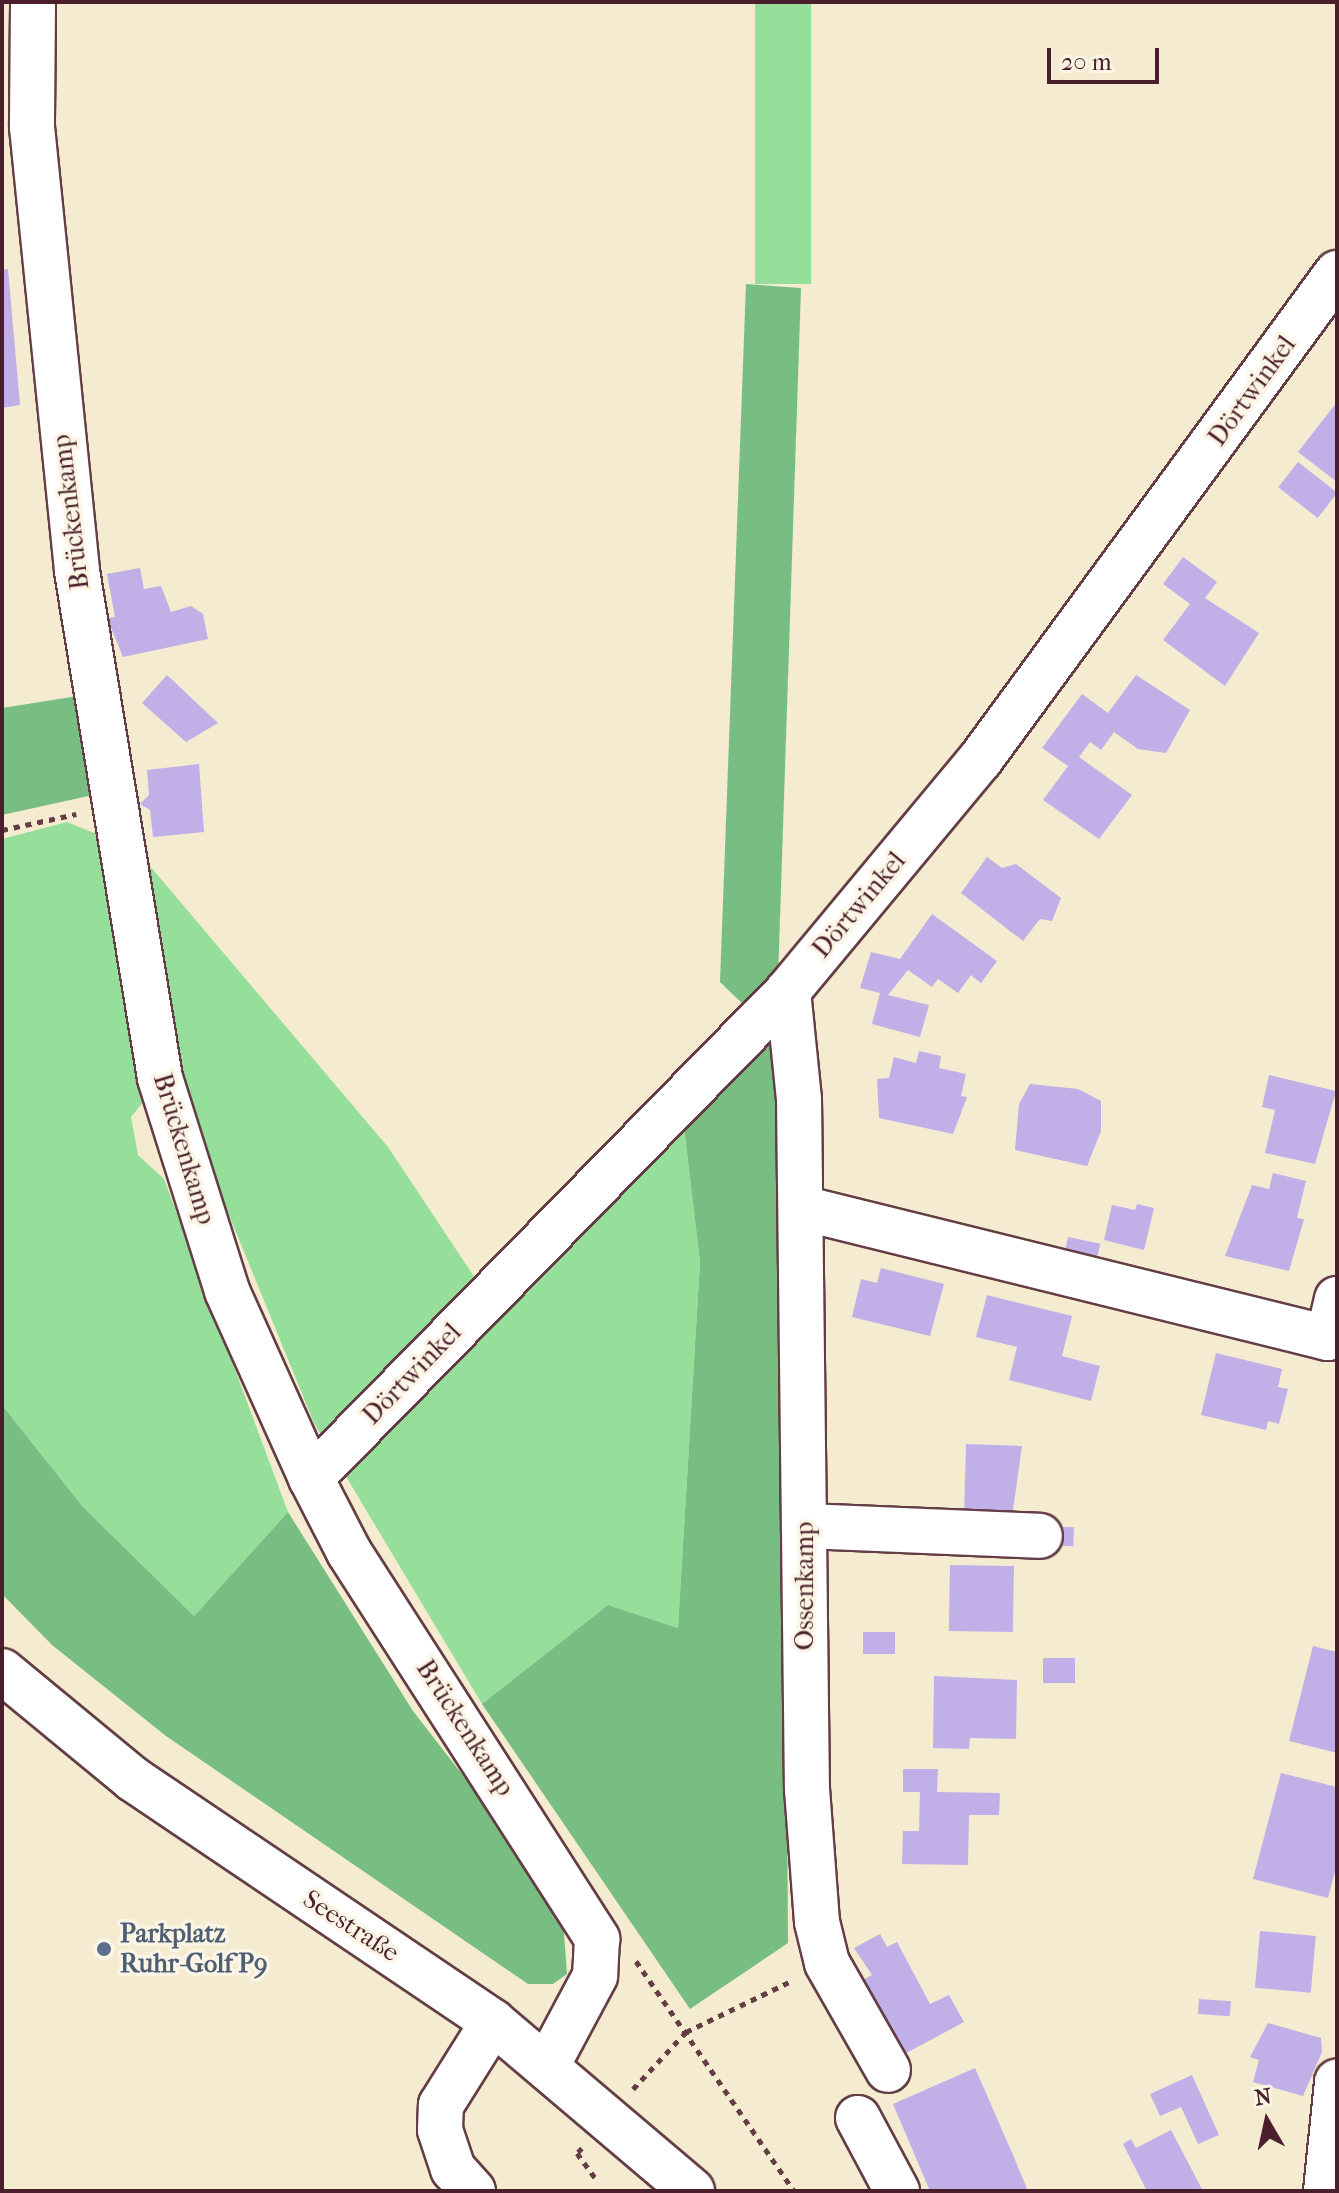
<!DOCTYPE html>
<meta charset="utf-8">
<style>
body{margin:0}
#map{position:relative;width:1339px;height:2193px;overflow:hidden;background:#f4ebd1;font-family:"IM FELL French Canon",serif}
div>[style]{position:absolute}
.green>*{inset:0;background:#95df9b;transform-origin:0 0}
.forest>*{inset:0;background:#78be83}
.building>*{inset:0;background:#c1b0e8;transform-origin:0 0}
.path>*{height:5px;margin-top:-2.5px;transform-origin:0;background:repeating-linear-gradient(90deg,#643e44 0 6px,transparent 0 12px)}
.roads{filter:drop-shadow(2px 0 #643e44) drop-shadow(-2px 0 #643e44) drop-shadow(0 2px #643e44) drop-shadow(0 -2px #643e44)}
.minor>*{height:44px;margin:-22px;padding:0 22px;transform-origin:22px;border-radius:22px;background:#fff}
.major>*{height:44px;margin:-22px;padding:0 22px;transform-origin:22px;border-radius:22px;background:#fff}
.dots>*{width:22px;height:22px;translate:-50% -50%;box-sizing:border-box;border:4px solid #fcf5e5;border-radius:50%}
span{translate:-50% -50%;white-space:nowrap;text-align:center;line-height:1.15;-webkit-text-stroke:7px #fcf5e5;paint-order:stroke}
.street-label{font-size:26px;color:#4a1f2b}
.service-label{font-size:26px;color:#4e5e75;font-weight:700}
.left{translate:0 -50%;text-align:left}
.frame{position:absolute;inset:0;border:4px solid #4a1f2b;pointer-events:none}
.north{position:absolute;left:1227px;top:2081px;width:80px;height:80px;-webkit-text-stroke:6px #fcf5e5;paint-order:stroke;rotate:351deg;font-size:22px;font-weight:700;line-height:32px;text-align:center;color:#4a1f2b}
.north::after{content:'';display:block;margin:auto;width:28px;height:36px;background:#4a1f2b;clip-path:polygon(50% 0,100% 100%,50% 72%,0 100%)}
.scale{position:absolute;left:1047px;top:48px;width:112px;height:36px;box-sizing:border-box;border:4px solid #4a1f2b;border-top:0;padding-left:10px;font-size:24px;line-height:28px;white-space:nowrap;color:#4a1f2b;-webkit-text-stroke:6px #fcf5e5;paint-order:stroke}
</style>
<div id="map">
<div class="green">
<div style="left:755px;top:2px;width:56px;height:282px"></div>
<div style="clip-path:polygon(67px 822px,104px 837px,150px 1094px,131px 1117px,138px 1155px,164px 1179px,288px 1512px,194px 1616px,83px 1507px,2px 1405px,2px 839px)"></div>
<div style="clip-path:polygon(138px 852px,388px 1147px,477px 1281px,683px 1119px,700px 1262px,678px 1628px,608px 1605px,482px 1704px,314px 1423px,167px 1063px)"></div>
</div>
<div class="forest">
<div style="clip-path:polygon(746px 284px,801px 288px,778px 978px,747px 1008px,720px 982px)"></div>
<div style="clip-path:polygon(78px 696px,93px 795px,2px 815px,2px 708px)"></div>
<div style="clip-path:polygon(762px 1035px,782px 1060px,788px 1943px,690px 2009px,482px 1704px,608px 1605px,678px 1628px,700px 1262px,683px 1119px)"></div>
<div style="clip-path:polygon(2px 1405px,83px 1507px,194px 1616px,288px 1512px,413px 1711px,523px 1853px,563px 1920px,567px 1974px,553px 1984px,528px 1984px,166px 1736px,52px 1645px,2px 1594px)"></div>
</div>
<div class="building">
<div style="clip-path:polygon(8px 269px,20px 405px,2px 408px,2px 270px)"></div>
<div style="clip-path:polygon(1337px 402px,1337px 482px,1298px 452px)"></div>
<div style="left:1298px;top:462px;width:50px;height:32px;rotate:38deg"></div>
<div style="clip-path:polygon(1183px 557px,1217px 582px,1205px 598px,1259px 633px,1225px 686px,1163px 640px,1190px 604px,1163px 584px)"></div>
<div style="clip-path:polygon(140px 568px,144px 589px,161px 586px,171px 612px,191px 606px,203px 614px,208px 639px,123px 657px,107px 618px,115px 617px,107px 574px)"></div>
<div style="clip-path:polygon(167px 675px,218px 723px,186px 742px,142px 703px)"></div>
<div style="clip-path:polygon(1136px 675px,1190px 710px,1166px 753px,1138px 749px,1114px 732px,1101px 750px,1090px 742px,1079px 757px,1132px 795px,1099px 839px,1043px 800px,1068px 766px,1042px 748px,1082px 694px,1108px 713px)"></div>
<div style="clip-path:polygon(199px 764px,204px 832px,153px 837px,150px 810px,140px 804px,149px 795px,147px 770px)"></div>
<div style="clip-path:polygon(987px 857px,1002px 868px,1016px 864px,1061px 898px,1052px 921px,1040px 919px,1023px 941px,961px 893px)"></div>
<div style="clip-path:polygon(932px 914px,997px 961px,981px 983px,971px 975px,958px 993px,938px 979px,932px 987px,908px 970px,888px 995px,929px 1005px,920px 1037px,872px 1024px,880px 993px,860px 988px,871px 952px,900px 959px)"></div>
<div style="clip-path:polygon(919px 1051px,941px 1056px,939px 1068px,966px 1074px,961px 1096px,967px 1097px,953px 1134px,879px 1118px,877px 1079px,889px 1078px,894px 1057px,916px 1063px)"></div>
<div style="clip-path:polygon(1269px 1075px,1336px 1091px,1315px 1164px,1265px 1153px,1275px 1110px,1262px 1107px)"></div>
<div style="clip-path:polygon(1030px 1084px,1078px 1089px,1101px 1101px,1101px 1131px,1087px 1166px,1015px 1150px,1019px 1104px)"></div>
<div style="clip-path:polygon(1273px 1173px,1306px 1181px,1297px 1218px,1304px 1219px,1289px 1271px,1225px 1256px,1252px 1185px,1269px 1189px)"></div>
<div style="clip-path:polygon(1137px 1204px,1154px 1208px,1144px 1250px,1104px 1240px,1112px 1205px,1135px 1210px)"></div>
<div style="left:1068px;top:1237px;width:33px;height:16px;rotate:12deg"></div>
<div style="clip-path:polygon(881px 1268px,944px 1284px,930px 1336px,852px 1317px,861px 1279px,877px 1283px)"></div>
<div style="clip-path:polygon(987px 1295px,1072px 1316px,1062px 1356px,1100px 1366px,1091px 1401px,1009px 1380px,1017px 1347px,976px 1337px)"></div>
<div style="clip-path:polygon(1216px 1353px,1282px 1369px,1278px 1387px,1288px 1389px,1279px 1424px,1268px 1421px,1266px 1430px,1201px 1415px)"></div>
<div style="clip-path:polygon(966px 1444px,1022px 1446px,1012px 1517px,964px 1516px)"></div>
<div style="left:1040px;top:1526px;width:34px;height:19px;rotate:2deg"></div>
<div style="left:950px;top:1565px;width:64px;height:66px;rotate:1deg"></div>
<div style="left:863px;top:1632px;width:32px;height:22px"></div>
<div style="clip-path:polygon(1313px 1646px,1337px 1652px,1337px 1753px,1289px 1741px)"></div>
<div style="left:1043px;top:1658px;width:32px;height:25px"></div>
<div style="clip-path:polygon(934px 1676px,1017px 1680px,1016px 1739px,970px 1738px,969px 1749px,933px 1748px)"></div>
<div style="clip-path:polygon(903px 1769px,938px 1769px,937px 1792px,1000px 1793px,999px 1815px,969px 1815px,968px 1865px,902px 1864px,903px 1831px,919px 1831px,920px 1792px,903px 1792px)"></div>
<div style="clip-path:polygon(1281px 1773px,1337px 1787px,1337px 1864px,1328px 1898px,1253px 1879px)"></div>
<div style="left:1260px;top:1931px;width:56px;height:57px;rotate:5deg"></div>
<div style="clip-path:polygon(880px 1934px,887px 1947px,897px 1942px,930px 2004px,949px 1995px,964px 2022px,897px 2058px,857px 1983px,872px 1975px,854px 1948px)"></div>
<div style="left:1199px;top:1999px;width:32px;height:15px;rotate:4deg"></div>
<div style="clip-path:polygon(1268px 2023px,1321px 2038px,1322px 2052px,1303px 2096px,1253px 2082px,1259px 2060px,1250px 2057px)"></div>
<div style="clip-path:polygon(975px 2068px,1013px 2155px,1028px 2191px,930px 2191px,893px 2104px)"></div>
<div style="clip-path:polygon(1192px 2075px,1219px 2135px,1198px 2144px,1181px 2107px,1160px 2116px,1150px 2094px)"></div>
<div style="clip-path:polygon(1171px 2130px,1203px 2191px,1147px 2191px,1123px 2144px,1131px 2139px,1136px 2148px)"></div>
</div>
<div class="path">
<div style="left:2px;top:830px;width:76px;rotate:-12.2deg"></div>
<div style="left:636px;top:1961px;width:279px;rotate:55.5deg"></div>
<div style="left:633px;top:2089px;width:78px;rotate:-47.1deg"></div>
<div style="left:686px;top:2032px;width:117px;rotate:-25.9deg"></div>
<div style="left:582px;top:2148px;width:7px;rotate:135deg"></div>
<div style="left:577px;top:2153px;width:31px;rotate:54deg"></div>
</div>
<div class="roads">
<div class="minor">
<div style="left:33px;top:6px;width:121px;rotate:90.5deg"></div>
<div style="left:32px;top:127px;width:446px;rotate:84.2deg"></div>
<div style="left:77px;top:571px;width:514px;rotate:80.7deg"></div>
<div style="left:160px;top:1078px;width:223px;rotate:72.5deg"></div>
<div style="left:227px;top:1291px;width:205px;rotate:65.8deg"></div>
<div style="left:311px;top:1478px;width:83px;rotate:62.8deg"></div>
<div style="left:349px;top:1552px;width:460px;rotate:57.3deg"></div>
<div style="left:597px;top:1939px;width:37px;rotate:93deg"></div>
<div style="left:595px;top:1976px;width:100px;rotate:118.1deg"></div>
<div style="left:788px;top:991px;width:109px;rotate:84.2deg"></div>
<div style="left:799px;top:1099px;width:690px;rotate:89.34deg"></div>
<div style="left:807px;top:1789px;width:133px;rotate:85.7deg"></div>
<div style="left:817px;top:1922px;width:42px;rotate:76.3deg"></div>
<div style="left:827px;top:1963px;width:123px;rotate:60.3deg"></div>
<div style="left:802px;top:1208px;width:542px;rotate:13.88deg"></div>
<div style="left:1328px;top:1338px;width:40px;rotate:-77deg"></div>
<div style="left:311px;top:1478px;width:682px;rotate:-45.59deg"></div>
<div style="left:788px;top:991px;width:300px;rotate:-50.3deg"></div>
<div style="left:980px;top:760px;width:604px;rotate:-53.76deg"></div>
<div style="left:804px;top:1526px;width:236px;rotate:2.4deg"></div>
<div style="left:858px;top:2118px;width:83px;rotate:61.9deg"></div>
<div style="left:473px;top:2191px;width:30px;rotate:-132deg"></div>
<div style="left:453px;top:2169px;width:41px;rotate:-108.4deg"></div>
<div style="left:440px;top:2130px;width:25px;rotate:-88deg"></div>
<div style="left:441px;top:2105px;width:98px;rotate:-57.9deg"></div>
<div style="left:1326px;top:2191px;width:110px;rotate:-84.2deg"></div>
</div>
<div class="major">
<div style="left:2px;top:1671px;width:170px;rotate:39.5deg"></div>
<div style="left:133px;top:1779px;width:434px;rotate:34deg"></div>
<div style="left:493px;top:2022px;width:261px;rotate:40.3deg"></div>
</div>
</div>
<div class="dots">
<div style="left:104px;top:1949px;background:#5c6f8a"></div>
</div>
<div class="street-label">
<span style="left:1252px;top:391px;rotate:-54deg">Dörtwinkel</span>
<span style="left:71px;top:512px;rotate:-97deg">Brückenkamp</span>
<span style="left:859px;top:905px;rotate:-50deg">Dörtwinkel</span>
<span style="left:184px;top:1149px;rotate:73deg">Brückenkamp</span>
<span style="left:412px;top:1374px;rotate:-46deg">Dörtwinkel</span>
<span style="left:805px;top:1586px;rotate:-90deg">Ossenkamp</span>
<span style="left:465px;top:1728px;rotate:57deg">Brückenkamp</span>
<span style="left:351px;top:1926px;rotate:33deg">Seestraße</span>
</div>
<div class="service-label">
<span class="left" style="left:120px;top:1949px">Parkplatz<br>Ruhr-Golf P9</span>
</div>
<div class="frame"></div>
<div class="north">N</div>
<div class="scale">20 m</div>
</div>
